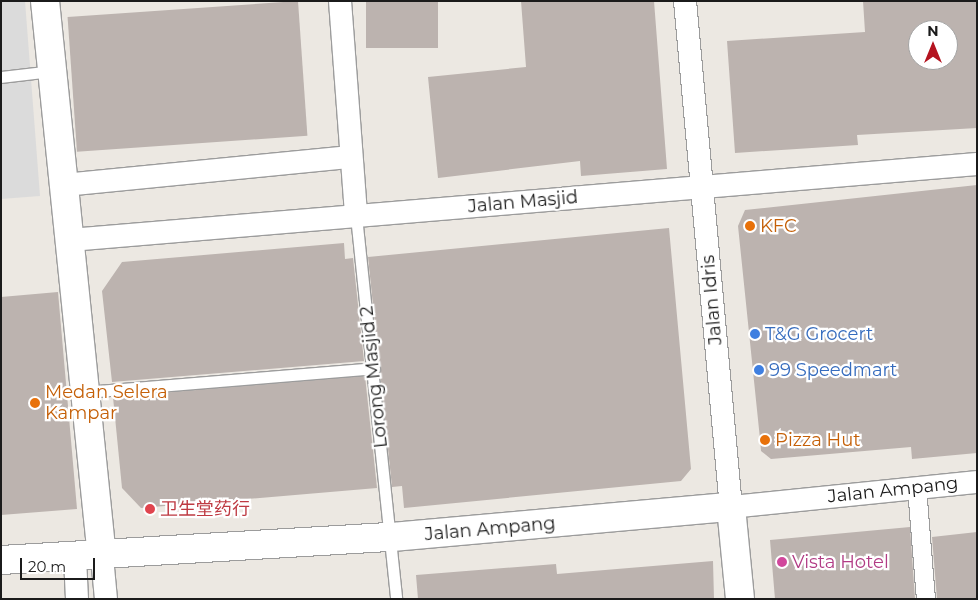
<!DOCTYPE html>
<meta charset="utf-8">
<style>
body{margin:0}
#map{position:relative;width:978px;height:600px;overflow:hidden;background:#ece8e2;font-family:Montserrat,"Noto Sans SC",sans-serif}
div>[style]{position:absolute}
.parking>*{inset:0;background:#dbdbdb}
.building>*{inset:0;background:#bcb3af;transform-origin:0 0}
.roads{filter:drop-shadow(1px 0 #9c9c9c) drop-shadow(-1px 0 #9c9c9c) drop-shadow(0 1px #9c9c9c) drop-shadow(0 -1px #9c9c9c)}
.service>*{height:11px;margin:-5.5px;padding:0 5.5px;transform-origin:5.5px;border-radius:5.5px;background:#fff}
.pedestrian>*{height:18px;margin:-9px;padding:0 9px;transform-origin:9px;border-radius:9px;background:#fff}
.minor>*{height:22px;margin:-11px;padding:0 11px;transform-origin:11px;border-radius:11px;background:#fff}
.tertiary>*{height:28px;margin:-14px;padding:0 14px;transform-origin:14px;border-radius:14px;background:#fff}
.dots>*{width:14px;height:14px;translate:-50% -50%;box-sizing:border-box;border:2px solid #fff;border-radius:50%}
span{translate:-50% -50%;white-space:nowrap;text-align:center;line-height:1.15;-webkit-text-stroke:4.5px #fff;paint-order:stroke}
.street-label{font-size:18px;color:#1b1b1b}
.food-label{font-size:18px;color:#c56008}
.left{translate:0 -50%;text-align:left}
.shop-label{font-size:18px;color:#366cbe}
.health-label{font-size:18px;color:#be3a42}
.hotel-label{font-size:18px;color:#b23c85}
.frame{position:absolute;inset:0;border:2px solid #1b1b1b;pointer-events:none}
.north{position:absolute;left:908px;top:20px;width:50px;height:50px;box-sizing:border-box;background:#fff;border:1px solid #a4a4a4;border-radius:50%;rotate:0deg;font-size:14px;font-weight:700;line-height:20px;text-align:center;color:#1b1b1b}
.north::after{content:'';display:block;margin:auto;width:18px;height:22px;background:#b4131f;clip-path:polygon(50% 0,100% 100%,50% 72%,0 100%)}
.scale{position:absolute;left:20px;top:558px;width:75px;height:22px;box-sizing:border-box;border:2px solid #1b1b1b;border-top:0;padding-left:6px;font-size:15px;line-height:18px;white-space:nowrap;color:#1b1b1b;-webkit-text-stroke:4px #fff;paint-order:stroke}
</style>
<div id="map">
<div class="parking">
<div style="clip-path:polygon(1px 1px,25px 1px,40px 196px,1px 199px)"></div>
</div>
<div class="building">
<div style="left:298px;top:1px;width:135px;height:231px;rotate:86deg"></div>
<div style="left:366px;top:1px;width:72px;height:47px"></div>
<div style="clip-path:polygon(521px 1px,654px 1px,667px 169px,581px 176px,580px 161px,438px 178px,428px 77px,526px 67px)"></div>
<div style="clip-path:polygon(evenodd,863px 1px,977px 1px,977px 128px,857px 135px,858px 145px,735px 153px,727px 41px,865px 32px,863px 1px,918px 30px,948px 30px,948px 60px,918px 60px,918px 30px)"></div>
<div style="clip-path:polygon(977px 185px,977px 453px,912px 459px,911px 447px,771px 459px,761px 451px,760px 439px,738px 226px,745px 210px)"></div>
<div style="clip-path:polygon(669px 228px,691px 469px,681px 481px,404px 508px,402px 486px,392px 487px,368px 257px)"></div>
<div style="clip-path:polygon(344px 243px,345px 259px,353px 258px,364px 361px,112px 382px,102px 291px,122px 262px)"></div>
<div style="clip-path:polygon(58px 292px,77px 509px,1px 515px,1px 297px)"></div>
<div style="clip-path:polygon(365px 376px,377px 488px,141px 508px,122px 488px,113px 397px)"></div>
<div style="clip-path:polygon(910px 527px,915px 599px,775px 599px,770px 540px)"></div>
<div style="clip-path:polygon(977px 532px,977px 599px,937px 599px,932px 537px)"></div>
<div style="clip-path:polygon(713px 561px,714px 599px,418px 599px,416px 575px,556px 564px,557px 574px)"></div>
</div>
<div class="roads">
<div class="service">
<div style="left:1px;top:77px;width:51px;rotate:-6.7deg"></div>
<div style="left:356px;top:216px;width:385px;rotate:84deg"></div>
<div style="left:85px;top:392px;width:290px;rotate:-4.7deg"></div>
</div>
<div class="pedestrian">
<div style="left:917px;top:488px;width:111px;rotate:85.4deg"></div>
</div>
<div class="minor">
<div style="left:340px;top:1px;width:216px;rotate:85.7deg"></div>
<div style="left:685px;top:1px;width:508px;rotate:84.81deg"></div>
<div style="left:731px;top:507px;width:247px;rotate:-5.8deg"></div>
<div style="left:64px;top:185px;width:288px;rotate:-5.6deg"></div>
<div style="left:70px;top:240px;width:910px;rotate:-4.79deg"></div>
<div style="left:102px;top:557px;width:42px;rotate:84.6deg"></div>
<div style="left:75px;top:558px;width:41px;rotate:87.2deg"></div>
</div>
<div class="tertiary">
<div style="left:45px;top:1px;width:559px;rotate:84.15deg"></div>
<div style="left:1px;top:560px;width:392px;rotate:-3.4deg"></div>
<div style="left:392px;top:537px;width:340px;rotate:-5.1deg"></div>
<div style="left:731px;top:507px;width:92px;rotate:84.4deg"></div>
</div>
</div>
<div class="dots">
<div style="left:750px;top:226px;background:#e8710a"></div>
<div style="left:755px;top:334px;background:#3f7fe0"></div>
<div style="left:759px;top:370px;background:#3f7fe0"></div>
<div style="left:35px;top:403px;background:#e8710a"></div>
<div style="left:765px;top:440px;background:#e8710a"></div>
<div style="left:150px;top:509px;background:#e0444e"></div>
<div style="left:782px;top:562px;background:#d1479c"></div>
</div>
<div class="street-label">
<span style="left:523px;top:202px;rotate:-5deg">Jalan Masjid</span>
<span style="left:712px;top:300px;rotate:-95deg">Jalan Idris</span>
<span style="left:374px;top:377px;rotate:-96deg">Lorong Masjid 2</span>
<span style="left:893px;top:490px;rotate:-6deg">Jalan Ampang</span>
<span style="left:490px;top:529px;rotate:-5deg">Jalan Ampang</span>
</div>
<div class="food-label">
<span class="left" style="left:760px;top:226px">KFC</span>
<span class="left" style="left:45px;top:403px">Medan Selera<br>Kampar</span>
<span class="left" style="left:775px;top:440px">Pizza Hut</span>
</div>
<div class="shop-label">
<span class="left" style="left:765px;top:334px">T&amp;G Grocert</span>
<span class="left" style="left:769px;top:370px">99 Speedmart</span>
</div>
<div class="health-label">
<span class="left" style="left:160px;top:509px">卫生堂药行</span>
</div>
<div class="hotel-label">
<span class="left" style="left:792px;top:562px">Vista Hotel</span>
</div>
<div class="frame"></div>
<div class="north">N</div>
<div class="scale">20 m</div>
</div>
